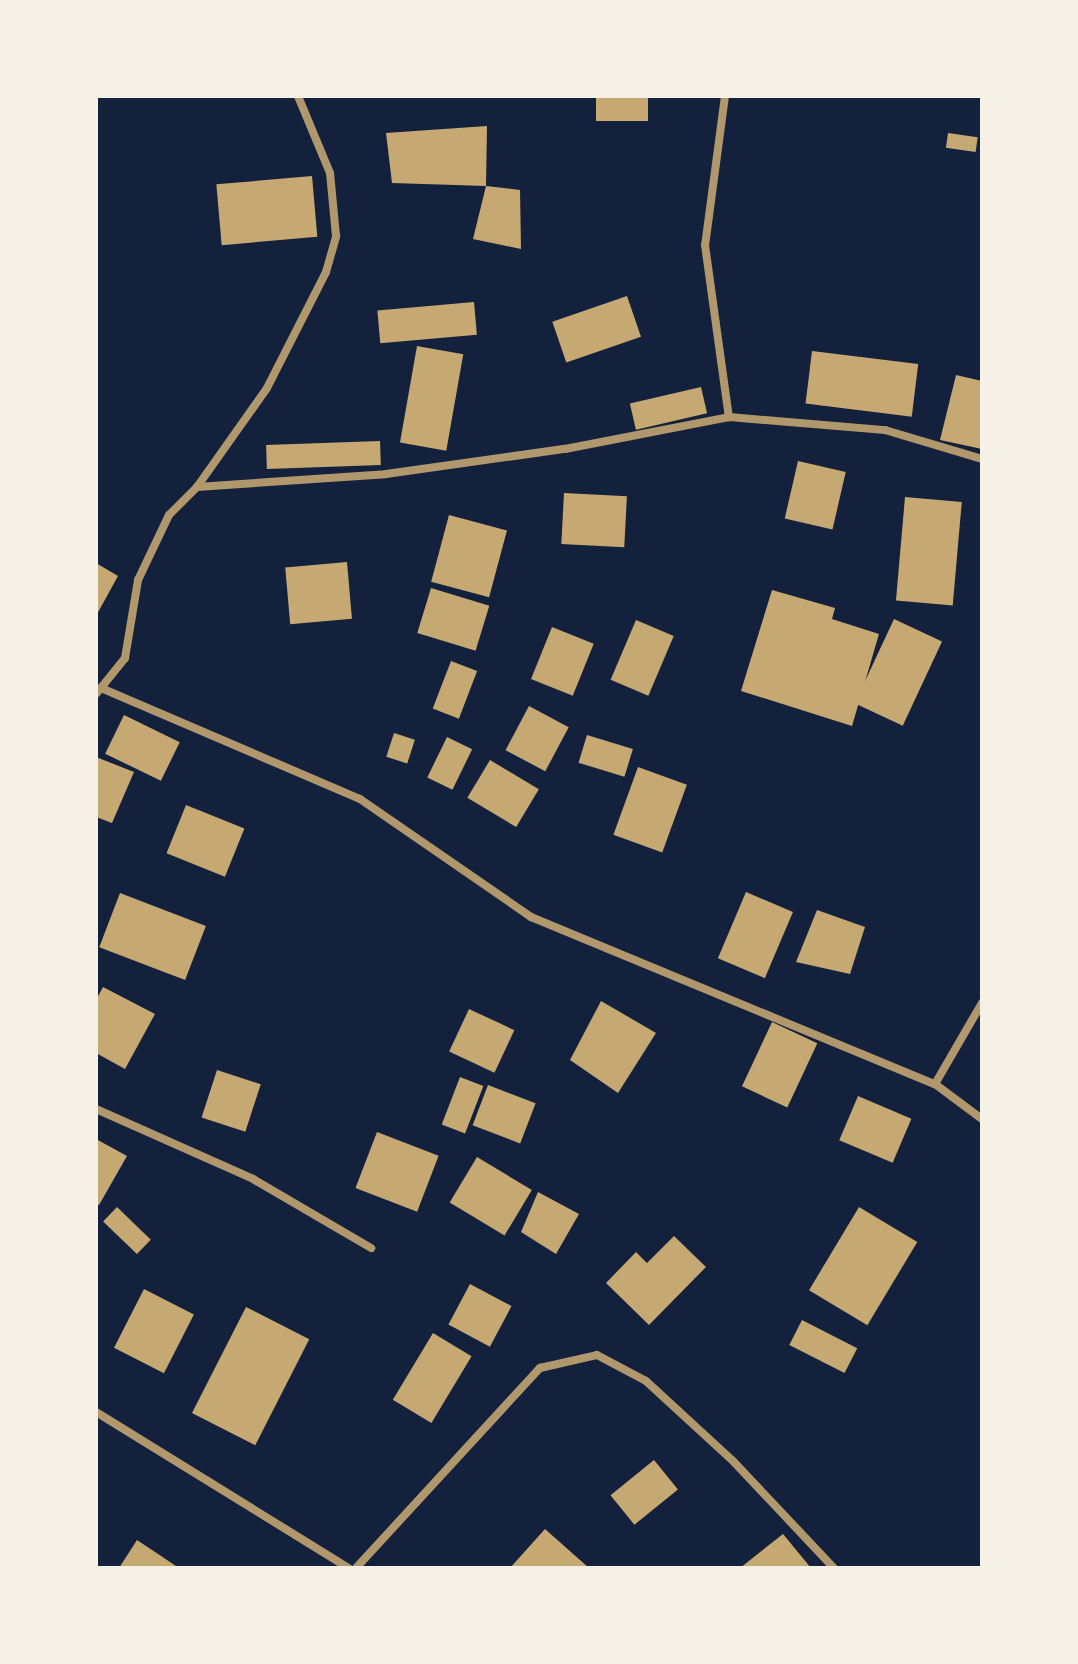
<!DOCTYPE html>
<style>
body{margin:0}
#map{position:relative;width:1078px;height:1664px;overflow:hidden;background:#14213d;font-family:Karla,sans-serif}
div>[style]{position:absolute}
.building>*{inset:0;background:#c6a872;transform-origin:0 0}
.minor>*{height:8px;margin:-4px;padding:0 4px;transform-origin:4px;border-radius:4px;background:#b1986c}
span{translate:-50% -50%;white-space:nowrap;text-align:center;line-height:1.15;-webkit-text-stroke:6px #f6f1e7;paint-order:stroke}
.frame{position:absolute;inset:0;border:98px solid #f6f1e7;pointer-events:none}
</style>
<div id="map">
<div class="building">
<div style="left:596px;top:96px;width:52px;height:25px"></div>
<div style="clip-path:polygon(487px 126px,486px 186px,392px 183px,386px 133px)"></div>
<div style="left:948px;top:133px;width:30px;height:15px;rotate:8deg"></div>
<div style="left:312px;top:176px;width:61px;height:96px;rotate:85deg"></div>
<div style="clip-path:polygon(486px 186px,520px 190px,521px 249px,473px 239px)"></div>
<div style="left:627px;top:296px;width:43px;height:79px;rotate:71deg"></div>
<div style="left:474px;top:302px;width:33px;height:97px;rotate:85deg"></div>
<div style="left:417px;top:346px;width:47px;height:98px;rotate:10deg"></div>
<div style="left:812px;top:351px;width:107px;height:53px;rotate:7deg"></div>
<div style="clip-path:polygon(956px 375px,982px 381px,982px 449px,940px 440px)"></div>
<div style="left:701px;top:387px;width:27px;height:73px;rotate:77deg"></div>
<div style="left:380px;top:441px;width:24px;height:114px;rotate:88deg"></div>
<div style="left:798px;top:461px;width:49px;height:59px;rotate:13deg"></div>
<div style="left:564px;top:493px;width:63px;height:51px;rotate:3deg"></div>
<div style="left:905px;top:497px;width:57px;height:104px;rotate:5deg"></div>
<div style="left:449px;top:515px;width:60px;height:69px;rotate:15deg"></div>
<div style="left:347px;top:562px;width:57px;height:62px;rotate:85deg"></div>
<div style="clip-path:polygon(96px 563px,118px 576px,96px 616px)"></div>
<div style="left:431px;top:588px;width:61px;height:47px;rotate:17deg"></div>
<div style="clip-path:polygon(772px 590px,835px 608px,832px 619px,879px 634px,852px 726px,741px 691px)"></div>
<div style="left:894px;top:619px;width:53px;height:93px;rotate:25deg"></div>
<div style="left:636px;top:620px;width:41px;height:65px;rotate:23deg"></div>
<div style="left:552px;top:627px;width:45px;height:56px;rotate:22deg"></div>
<div style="left:451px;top:661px;width:28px;height:51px;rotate:21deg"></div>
<div style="left:529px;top:706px;width:45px;height:50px;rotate:28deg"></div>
<div style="left:124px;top:715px;width:62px;height:43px;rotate:26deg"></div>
<div style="left:394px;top:733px;width:22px;height:25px;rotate:18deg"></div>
<div style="left:587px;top:735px;width:48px;height:29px;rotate:17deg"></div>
<div style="left:447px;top:737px;width:28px;height:45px;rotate:26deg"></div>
<div style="clip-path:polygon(96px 757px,134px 772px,112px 823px,96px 817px)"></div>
<div style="left:490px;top:760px;width:57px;height:44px;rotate:31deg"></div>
<div style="left:638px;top:767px;width:52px;height:72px;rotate:20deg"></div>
<div style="left:186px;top:805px;width:63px;height:52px;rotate:22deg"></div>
<div style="left:746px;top:892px;width:51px;height:72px;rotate:23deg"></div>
<div style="left:120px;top:893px;width:92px;height:58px;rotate:21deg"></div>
<div style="clip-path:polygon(817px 910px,865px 927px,850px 974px,796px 962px)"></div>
<div style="clip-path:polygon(103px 987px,155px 1014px,125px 1069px,96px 1053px,96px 1000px)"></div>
<div style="clip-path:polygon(601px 1001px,656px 1033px,618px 1093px,570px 1060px)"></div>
<div style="left:469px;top:1009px;width:50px;height:47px;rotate:25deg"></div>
<div style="left:772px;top:1022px;width:50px;height:71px;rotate:25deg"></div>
<div style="left:217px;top:1070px;width:46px;height:50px;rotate:18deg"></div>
<div style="left:460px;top:1077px;width:25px;height:51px;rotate:21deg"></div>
<div style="left:488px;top:1085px;width:51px;height:43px;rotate:21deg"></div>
<div style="left:858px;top:1096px;width:58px;height:48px;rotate:23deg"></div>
<div style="left:377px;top:1132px;width:66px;height:60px;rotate:21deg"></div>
<div style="clip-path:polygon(96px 1139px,127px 1156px,99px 1205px,96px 1204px)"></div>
<div style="left:477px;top:1157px;width:64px;height:53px;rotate:31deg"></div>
<div style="clip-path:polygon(538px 1192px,579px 1214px,556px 1254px,521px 1232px)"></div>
<div style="left:117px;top:1207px;width:47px;height:20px;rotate:44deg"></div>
<div style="left:859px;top:1207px;width:68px;height:97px;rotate:31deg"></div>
<div style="clip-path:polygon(674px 1236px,706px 1267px,649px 1325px,606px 1283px,636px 1252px,647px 1263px)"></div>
<div style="left:470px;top:1284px;width:47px;height:46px;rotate:28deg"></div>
<div style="left:144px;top:1289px;width:56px;height:66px;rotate:27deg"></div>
<div style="left:246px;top:1307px;width:71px;height:119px;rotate:27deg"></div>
<div style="left:802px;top:1320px;width:62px;height:28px;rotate:27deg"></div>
<div style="left:433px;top:1333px;width:45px;height:78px;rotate:31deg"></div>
<div style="left:654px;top:1460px;width:38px;height:56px;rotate:51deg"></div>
<div style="clip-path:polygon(545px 1529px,589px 1568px,510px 1568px)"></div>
<div style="clip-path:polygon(783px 1534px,811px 1568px,740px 1568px)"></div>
<div style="clip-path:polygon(137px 1540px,179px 1568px,119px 1568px)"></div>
</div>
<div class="minor">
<div style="left:725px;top:96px;width:150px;rotate:97.6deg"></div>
<div style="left:705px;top:245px;width:174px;rotate:82.1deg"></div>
<div style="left:197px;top:487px;width:121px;rotate:-54.7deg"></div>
<div style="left:267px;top:388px;width:130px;rotate:-63deg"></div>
<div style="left:326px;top:272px;width:37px;rotate:-74deg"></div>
<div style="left:336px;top:236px;width:63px;rotate:-95.4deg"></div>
<div style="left:330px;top:173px;width:83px;rotate:-112.6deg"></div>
<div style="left:101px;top:688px;width:282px;rotate:23.2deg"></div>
<div style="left:360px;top:799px;width:208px;rotate:34.6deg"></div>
<div style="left:531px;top:917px;width:437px;rotate:22.5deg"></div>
<div style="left:935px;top:1084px;width:59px;rotate:36.7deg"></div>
<div style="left:96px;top:694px;width:46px;rotate:-51.1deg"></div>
<div style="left:125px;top:658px;width:79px;rotate:-80.5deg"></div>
<div style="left:138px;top:580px;width:72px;rotate:-64.5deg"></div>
<div style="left:169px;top:515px;width:40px;rotate:-45deg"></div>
<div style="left:197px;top:487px;width:189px;rotate:-3.9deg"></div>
<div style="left:386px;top:474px;width:181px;rotate:-8deg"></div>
<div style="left:565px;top:449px;width:167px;rotate:-11deg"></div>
<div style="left:729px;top:417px;width:157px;rotate:4.8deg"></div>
<div style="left:885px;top:430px;width:101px;rotate:16.6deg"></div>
<div style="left:935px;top:1084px;width:94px;rotate:-59.9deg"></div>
<div style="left:96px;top:1109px;width:172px;rotate:24deg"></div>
<div style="left:253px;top:1179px;width:137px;rotate:30.3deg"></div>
<div style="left:96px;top:1412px;width:297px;rotate:31.7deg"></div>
<div style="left:356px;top:1568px;width:272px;rotate:-47.4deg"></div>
<div style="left:540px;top:1368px;width:58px;rotate:-12.8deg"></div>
<div style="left:597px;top:1355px;width:55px;rotate:28deg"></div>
<div style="left:646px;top:1381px;width:118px;rotate:42.6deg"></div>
<div style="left:733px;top:1461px;width:147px;rotate:46.7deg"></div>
</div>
<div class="frame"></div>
</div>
